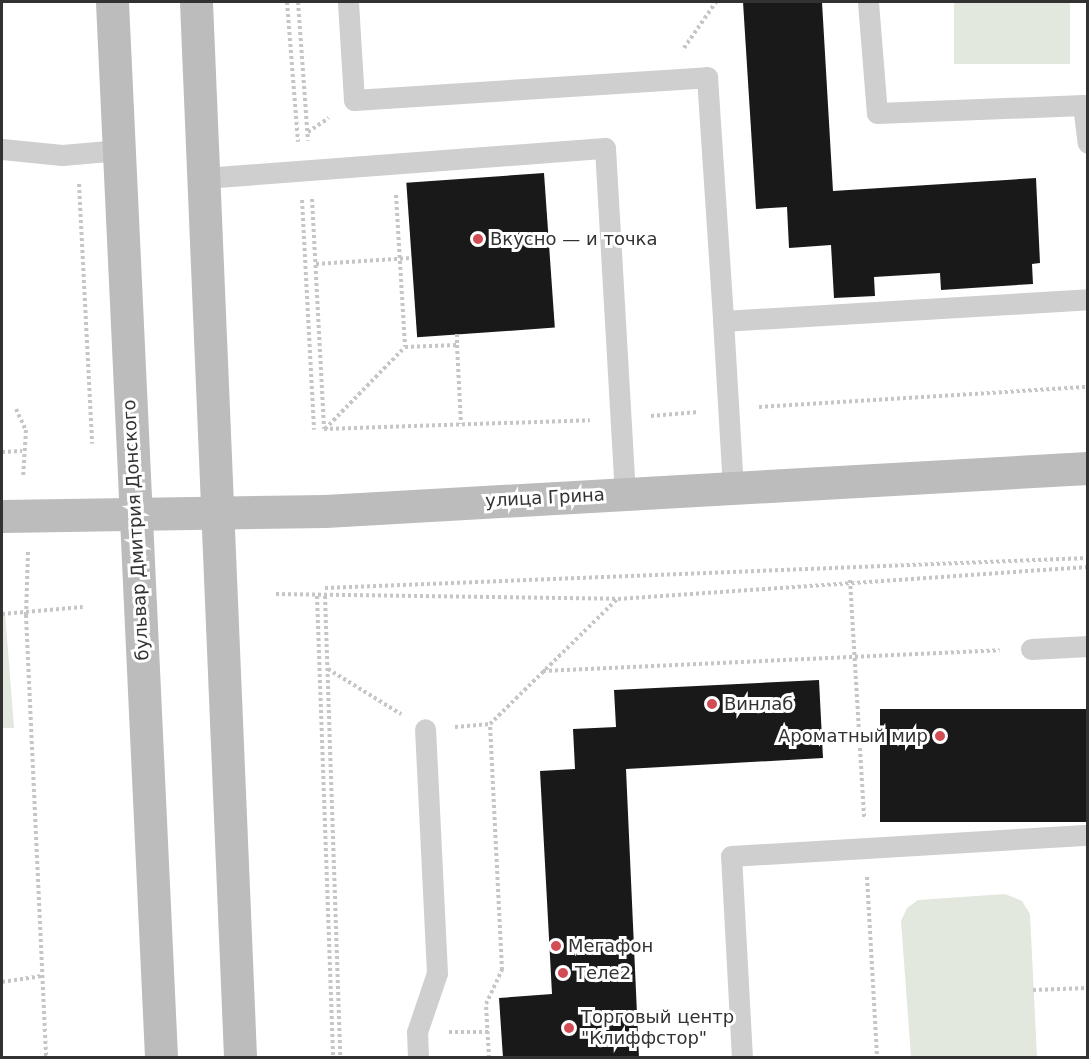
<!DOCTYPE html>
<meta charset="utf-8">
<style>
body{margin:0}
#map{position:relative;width:1089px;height:1059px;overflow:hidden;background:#fff;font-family:"DejaVu Sans",sans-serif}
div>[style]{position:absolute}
.green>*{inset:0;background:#e2e8dd;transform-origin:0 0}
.building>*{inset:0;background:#191919;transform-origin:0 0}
.path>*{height:4px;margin-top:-2px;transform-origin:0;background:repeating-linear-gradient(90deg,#c6c6c6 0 3px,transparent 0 6px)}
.lane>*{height:21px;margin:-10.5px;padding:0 10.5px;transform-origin:10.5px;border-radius:10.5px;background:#cfcfcf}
.secondary>*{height:33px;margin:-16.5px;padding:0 16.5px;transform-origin:16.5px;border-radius:16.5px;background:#bcbcbc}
.dots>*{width:16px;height:16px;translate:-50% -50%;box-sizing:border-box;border:3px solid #fff;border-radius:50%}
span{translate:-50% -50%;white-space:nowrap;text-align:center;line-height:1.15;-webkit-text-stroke:6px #fff;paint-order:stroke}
.poi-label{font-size:18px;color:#323232}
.left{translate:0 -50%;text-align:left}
.right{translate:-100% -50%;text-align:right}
.street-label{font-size:18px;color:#323232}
.frame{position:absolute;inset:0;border:3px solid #323232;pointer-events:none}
</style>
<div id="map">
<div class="green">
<div style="left:954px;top:2px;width:116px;height:62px"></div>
<div style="clip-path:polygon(2px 612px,5px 612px,14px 728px,2px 728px)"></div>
<div style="clip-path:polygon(1005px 894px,1022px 901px,1030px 914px,1037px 1057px,911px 1057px,901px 921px,907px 908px,918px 900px)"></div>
</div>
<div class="building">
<div style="clip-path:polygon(743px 2px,822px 2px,833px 191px,1036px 178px,1040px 263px,1032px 264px,1033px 284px,941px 290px,940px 273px,874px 277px,875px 296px,834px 298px,831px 245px,789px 248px,787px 207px,756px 209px)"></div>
<div style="left:544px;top:173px;width:155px;height:138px;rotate:86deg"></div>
<div style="clip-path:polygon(819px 680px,823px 758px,626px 769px,639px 1058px,503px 1058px,499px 998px,552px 994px,540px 771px,575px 769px,573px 729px,616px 727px,614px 690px)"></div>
<div style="left:1088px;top:709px;width:113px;height:208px;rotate:90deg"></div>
</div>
<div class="path">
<div style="left:287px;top:2px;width:140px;rotate:85.5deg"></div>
<div style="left:298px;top:2px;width:139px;rotate:85.9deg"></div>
<div style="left:684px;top:48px;width:56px;rotate:-55.2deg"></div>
<div style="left:308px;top:132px;width:25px;rotate:-34deg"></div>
<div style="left:79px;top:184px;width:260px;rotate:87.1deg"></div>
<div style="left:396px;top:195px;width:152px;rotate:86.6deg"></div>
<div style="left:405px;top:347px;width:52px;rotate:-2.2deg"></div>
<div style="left:457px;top:345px;width:79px;rotate:87.1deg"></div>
<div style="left:312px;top:199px;width:230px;rotate:87deg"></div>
<div style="left:302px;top:200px;width:230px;rotate:87deg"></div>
<div style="left:316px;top:264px;width:95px;rotate:-3.6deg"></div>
<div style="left:457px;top:334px;width:11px;rotate:90deg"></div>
<div style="left:759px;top:407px;width:330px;rotate:-3.5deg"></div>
<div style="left:16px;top:409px;width:23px;rotate:65deg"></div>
<div style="left:26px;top:430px;width:48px;rotate:93.6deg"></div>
<div style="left:651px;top:416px;width:47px;rotate:-4.9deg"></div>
<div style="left:324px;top:429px;width:266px;rotate:-1.9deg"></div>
<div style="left:325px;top:429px;width:115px;rotate:-45.7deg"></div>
<div style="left:2px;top:452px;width:20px;rotate:-3deg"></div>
<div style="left:28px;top:552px;width:63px;rotate:91.8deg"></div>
<div style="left:26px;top:615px;width:443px;rotate:87.4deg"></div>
<div style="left:850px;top:580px;width:239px;rotate:86.6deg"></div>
<div style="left:325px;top:588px;width:764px;rotate:-2.25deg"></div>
<div style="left:276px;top:594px;width:342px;rotate:0.8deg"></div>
<div style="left:618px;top:599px;width:471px;rotate:-3.9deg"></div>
<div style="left:317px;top:596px;width:462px;rotate:88deg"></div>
<div style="left:325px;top:596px;width:462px;rotate:88.1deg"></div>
<div style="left:2px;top:614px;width:81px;rotate:-4.9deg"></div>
<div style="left:328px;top:669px;width:86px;rotate:31.7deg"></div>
<div style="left:543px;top:671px;width:457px;rotate:-2.6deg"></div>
<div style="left:455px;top:727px;width:35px;rotate:-5deg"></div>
<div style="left:867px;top:877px;width:181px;rotate:86.8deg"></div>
<div style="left:2px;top:982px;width:40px;rotate:-8.5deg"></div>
<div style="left:1033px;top:990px;width:55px;rotate:-2.1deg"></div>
<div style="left:449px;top:1032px;width:39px"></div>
<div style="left:489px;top:1058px;width:54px;rotate:-93.2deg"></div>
<div style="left:486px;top:1004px;width:38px;rotate:-65deg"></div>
<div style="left:502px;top:970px;width:246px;rotate:-92.8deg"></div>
<div style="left:490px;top:724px;width:178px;rotate:-44.5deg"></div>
</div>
<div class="lane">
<div style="left:348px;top:2px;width:98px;rotate:86.5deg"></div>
<div style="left:354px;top:100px;width:354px;rotate:-3.7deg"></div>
<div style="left:707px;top:77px;width:245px;rotate:86.2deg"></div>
<div style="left:868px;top:2px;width:111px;rotate:85.4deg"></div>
<div style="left:877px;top:113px;width:206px;rotate:-2.2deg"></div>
<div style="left:1083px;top:105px;width:38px;rotate:83deg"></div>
<div style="left:2px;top:149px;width:60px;rotate:5.7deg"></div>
<div style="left:62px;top:155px;width:58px;rotate:-4.9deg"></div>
<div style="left:204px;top:178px;width:402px;rotate:-4.3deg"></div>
<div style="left:605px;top:148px;width:346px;rotate:86.7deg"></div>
<div style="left:733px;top:488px;width:167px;rotate:-93.4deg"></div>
<div style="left:723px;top:321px;width:366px;rotate:-3.4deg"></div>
<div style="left:1031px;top:649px;width:57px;rotate:-3deg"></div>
<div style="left:418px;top:1058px;width:26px;rotate:-92deg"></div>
<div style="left:417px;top:1032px;width:62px;rotate:-71.3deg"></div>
<div style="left:437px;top:973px;width:244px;rotate:-92.8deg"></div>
<div style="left:742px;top:1058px;width:202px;rotate:-93.1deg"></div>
<div style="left:731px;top:856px;width:358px;rotate:-3.4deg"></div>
</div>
<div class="secondary">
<div style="left:112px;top:2px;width:1057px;rotate:87.34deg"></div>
<div style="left:196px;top:2px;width:1057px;rotate:87.61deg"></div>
<div style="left:2px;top:516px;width:323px;rotate:-0.9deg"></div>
<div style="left:325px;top:511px;width:764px;rotate:-3.23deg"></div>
</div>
<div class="dots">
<div style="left:478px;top:239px;background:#d14c54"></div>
<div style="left:712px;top:704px;background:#d14c54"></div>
<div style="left:940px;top:736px;background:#d14c54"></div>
<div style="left:556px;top:946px;background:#d14c54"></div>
<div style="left:563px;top:973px;background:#d14c54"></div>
<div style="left:569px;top:1028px;background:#d14c54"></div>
</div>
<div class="poi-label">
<span class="left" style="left:490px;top:239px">Вкусно — и точка</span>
<span class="left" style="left:724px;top:704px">Винлаб</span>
<span class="right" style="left:928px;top:736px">Ароматный мир</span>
<span class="left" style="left:568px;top:946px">Мегафон</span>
<span class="left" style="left:575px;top:973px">Теле2</span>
<span class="left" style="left:581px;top:1028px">Торговый центр<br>"Клиффстор"</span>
</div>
<div class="street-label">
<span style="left:545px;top:498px;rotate:-3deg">улица Грина</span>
<span style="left:136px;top:530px;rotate:-93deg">бульвар Дмитрия Донского</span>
</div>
<div class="frame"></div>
</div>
